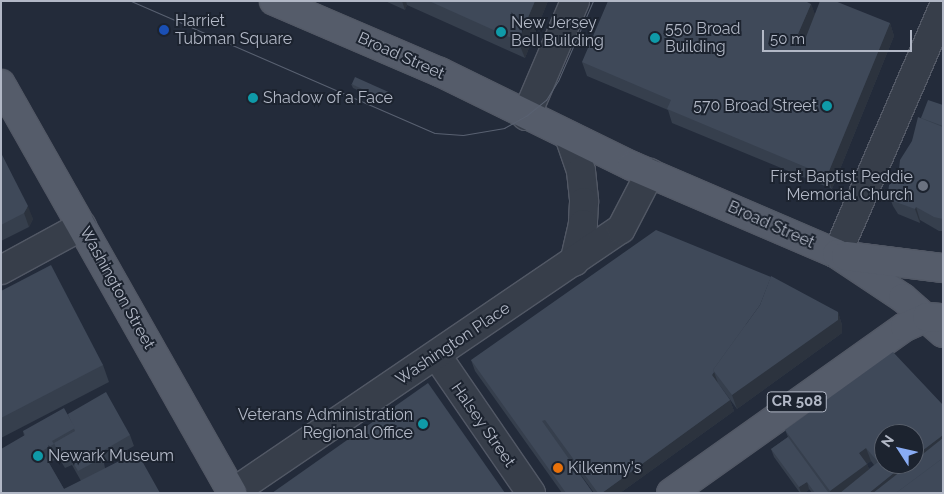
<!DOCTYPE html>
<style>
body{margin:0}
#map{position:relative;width:944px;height:494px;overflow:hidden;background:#232b3a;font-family:Raleway,sans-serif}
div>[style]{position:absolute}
.roads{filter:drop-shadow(1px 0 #525865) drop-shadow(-1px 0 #525865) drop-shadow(0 1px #525865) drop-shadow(0 -1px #525865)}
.minor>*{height:28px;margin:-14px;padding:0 14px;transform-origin:14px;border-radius:14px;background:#373e4a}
.major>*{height:28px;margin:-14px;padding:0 14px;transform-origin:14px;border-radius:14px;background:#555c6a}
.tram>*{height:1px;margin:-0.5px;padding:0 0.5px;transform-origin:0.5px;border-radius:0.5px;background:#596171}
.wall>*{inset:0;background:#363f4d}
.shaded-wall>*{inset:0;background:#2c333e}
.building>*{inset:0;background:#3f4959;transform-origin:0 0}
.dots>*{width:14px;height:14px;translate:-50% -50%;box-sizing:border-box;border:2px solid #1c232f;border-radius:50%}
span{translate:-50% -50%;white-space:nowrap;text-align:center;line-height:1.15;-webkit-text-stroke:4px #1c232f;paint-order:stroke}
.shield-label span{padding:1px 4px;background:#1c232f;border:1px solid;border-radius:4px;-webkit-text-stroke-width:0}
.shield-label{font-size:15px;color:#b2b8c6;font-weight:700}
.poi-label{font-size:16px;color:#b2b8c6}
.left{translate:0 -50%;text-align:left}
.right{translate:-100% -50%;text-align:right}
.street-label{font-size:16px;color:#b2b8c6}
.frame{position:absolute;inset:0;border:2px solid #b2b8c6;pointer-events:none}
.north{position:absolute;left:874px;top:424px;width:50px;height:50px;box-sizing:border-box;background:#1c232f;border:1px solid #585f6b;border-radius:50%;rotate:305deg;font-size:14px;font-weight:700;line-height:20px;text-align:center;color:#b2b8c6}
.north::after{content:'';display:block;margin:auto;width:18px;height:22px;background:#89acf4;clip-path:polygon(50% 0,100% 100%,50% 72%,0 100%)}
.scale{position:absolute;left:762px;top:30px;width:150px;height:22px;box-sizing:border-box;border:2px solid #b2b8c6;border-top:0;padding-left:6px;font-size:15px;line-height:18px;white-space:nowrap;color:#b2b8c6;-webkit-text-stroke:4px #1c232f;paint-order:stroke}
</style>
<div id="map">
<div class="roads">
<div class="minor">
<div style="left:526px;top:116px;width:125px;rotate:-66.9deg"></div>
<div style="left:569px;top:136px;width:37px;rotate:71deg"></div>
<div style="left:581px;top:171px;width:31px;rotate:84deg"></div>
<div style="left:584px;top:202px;width:22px;rotate:93deg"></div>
<div style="left:583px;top:224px;width:39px;rotate:103deg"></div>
<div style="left:837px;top:254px;width:268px;rotate:-66.7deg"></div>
<div style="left:1px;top:270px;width:92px;rotate:-28.5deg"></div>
<div style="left:437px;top:356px;width:166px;rotate:55.5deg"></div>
<div style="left:232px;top:493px;width:470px;rotate:-34.2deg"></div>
<div style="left:621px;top:229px;width:63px;rotate:-62.6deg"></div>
</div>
<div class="major">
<div style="left:274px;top:1px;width:181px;rotate:23.2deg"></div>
<div style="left:440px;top:72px;width:214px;rotate:26.1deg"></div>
<div style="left:632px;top:166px;width:223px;rotate:23.2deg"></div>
<div style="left:837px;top:254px;width:79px;rotate:33.7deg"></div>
<div style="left:903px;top:298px;width:53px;rotate:41.2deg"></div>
<div style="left:1px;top:84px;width:470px;rotate:60.5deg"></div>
<div style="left:846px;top:256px;width:98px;rotate:7.1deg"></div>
<div style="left:671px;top:493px;width:287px;rotate:-35.4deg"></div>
<div style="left:905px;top:327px;width:24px;rotate:-24deg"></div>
<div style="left:927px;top:317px;width:14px;rotate:4deg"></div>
</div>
</div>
<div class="tram">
<div style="left:131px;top:1px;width:331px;rotate:23.5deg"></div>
<div style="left:435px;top:133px;width:28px;rotate:4deg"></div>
<div style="left:463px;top:135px;width:42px;rotate:-9.7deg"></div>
<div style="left:504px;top:128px;width:25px;rotate:-29deg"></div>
<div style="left:526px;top:116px;width:26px;rotate:-39deg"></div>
<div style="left:546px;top:100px;width:22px;rotate:-58deg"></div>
<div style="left:558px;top:81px;width:87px;rotate:-66.4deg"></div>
</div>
<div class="wall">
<div style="clip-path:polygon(385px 1px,548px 1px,525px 58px,407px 5px,405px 10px)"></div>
<div style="clip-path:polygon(811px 4px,815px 15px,890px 23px,894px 36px,832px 189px,672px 123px,668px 110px,587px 76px,582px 62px)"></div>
<div style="clip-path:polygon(351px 84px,389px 95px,386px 103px,353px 88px)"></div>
<div style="clip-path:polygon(943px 105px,943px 231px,939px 231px,920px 220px,920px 223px,898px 214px,893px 206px,888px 193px,898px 178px,912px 141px,921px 118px)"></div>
<div style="clip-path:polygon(1px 153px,33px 219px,29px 227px,1px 241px)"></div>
<div style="clip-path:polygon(1px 291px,103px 365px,109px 382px,1px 438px)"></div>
<div style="clip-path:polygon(838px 312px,842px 325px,842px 333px,737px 409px,718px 383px,730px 400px,734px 411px,620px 493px,594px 493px,567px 456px,593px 493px,562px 493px,475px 371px,471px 360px)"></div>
<div style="clip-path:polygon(evenodd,943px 405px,943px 493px,812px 493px,809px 489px,805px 493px,800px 493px,774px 457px,771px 449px,788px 437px,785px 430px,943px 405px,871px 461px,874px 465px,869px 469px,867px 464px,871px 461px)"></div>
<div style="clip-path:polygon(evenodd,68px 414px,130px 435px,134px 446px,104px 463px,105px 468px,160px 493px,1px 493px,24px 436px,23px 431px,68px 414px,59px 458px,65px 468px,72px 465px,81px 481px,64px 489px,49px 463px,59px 458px)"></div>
</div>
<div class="shaded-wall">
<div style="clip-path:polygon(402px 1px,406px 1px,407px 5px,405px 10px)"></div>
<div style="clip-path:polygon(535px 1px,548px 1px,525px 58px,518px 41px)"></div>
<div style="clip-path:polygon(811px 4px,816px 17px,803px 48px,798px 34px)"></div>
<div style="clip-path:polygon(890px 23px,894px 36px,832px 189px,827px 176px)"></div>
<div style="clip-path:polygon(388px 92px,389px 95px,386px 103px,385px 99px)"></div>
<div style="clip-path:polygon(28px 206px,33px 219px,29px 227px,24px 213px)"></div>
<div style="clip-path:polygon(916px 207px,920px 220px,920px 223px,915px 209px)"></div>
<div style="clip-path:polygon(838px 312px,842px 325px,842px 333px,737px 409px,732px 395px)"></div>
<div style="clip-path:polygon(714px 372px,718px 383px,712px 375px)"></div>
<div style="clip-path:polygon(730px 400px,734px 411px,620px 493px,602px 493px)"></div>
<div style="clip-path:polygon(943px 435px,943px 452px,891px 493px,869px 493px,905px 464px,914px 464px,914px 457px)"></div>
<div style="clip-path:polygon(866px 448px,871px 461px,867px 464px,872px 477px,851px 493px,830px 493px,830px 491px,859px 453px)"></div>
<div style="clip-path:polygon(807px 482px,809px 489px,805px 493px,801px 493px,799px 487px)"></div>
</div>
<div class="building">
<div style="clip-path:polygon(429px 1px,535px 1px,518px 41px)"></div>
<div style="clip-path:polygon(608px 1px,805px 1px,811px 4px,798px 34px,806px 37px,820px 1px,835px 1px,890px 23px,827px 176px,667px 109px,671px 100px,582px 62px)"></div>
<div style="left:355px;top:77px;width:36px;height:8px;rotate:24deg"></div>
<div style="clip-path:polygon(928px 100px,943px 105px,943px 126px,921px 118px)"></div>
<div style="clip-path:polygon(918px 117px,943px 127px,943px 219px,934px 217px,916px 207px,915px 209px,893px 201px,888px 193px,889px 185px,898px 178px,900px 160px,912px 141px)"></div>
<div style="clip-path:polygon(1px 153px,28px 206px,24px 213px,1px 225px)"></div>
<div style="clip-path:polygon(656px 230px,771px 277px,760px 305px,713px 370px,714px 372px,712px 375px,730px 400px,602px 493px,598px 493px,545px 420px,542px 421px,593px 493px,566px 493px,471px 360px)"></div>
<div style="clip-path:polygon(51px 265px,103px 365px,1px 418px,1px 291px)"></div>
<div style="clip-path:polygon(771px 276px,838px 312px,838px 320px,732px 395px,713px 370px,760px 305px)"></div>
<div style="clip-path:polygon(893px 352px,943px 405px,943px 435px,914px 457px,914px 434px,884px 434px,884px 464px,905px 464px,869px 493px,840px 493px,878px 462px,866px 448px,859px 453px,867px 464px,830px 491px,785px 430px)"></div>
<div style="clip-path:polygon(428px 383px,505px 493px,272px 493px)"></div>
<div style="clip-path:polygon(106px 392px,130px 435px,99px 453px,102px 458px,78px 471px,68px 454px,61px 458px,54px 443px,75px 431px,68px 414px)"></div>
<div style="clip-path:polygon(64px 408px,75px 428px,52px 441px,54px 444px,42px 451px,64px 489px,137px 452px,160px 493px,1px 493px,1px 449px,25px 435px,23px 431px)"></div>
<div style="clip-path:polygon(788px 437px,828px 492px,826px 493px,815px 493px,807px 482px,799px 487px,771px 449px)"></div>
<div style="clip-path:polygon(943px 438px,943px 458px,896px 493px,873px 493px,910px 464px,914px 464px,914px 461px)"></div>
<div style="clip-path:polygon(943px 458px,943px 493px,896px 493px)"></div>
</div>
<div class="dots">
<div style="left:164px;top:30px;background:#1a4fb4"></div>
<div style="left:501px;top:32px;background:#0f9aa8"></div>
<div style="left:655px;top:38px;background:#0f9aa8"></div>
<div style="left:253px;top:98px;background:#0f9aa8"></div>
<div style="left:827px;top:106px;background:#0f9aa8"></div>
<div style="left:923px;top:186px;background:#6b7280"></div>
<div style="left:423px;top:424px;background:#0f9aa8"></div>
<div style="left:38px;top:456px;background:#0f9aa8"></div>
<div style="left:558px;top:468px;background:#e8710a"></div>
</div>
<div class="shield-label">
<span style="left:797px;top:402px">CR 508</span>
</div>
<div class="poi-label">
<span class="left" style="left:175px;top:30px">Harriet<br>Tubman Square</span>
<span class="left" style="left:511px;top:32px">New Jersey<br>Bell Building</span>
<span class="left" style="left:665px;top:38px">550 Broad<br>Building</span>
<span class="left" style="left:263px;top:98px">Shadow of a Face</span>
<span class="right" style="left:817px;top:106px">570 Broad Street</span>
<span class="right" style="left:913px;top:186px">First Baptist Peddie<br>Memorial Church</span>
<span class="right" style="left:413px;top:424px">Veterans Administration<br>Regional Office</span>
<span class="left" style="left:48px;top:456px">Newark Museum</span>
<span class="left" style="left:568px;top:468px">Kilkenny's</span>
</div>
<div class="street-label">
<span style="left:401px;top:56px;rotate:24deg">Broad Street</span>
<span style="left:771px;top:225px;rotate:24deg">Broad Street</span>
<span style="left:117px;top:288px;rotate:61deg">Washington Street</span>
<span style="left:453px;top:344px;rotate:-34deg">Washington Place</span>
<span style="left:483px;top:425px;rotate:55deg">Halsey Street</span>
</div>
<div class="frame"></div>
<div class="north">N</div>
<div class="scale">50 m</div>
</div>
